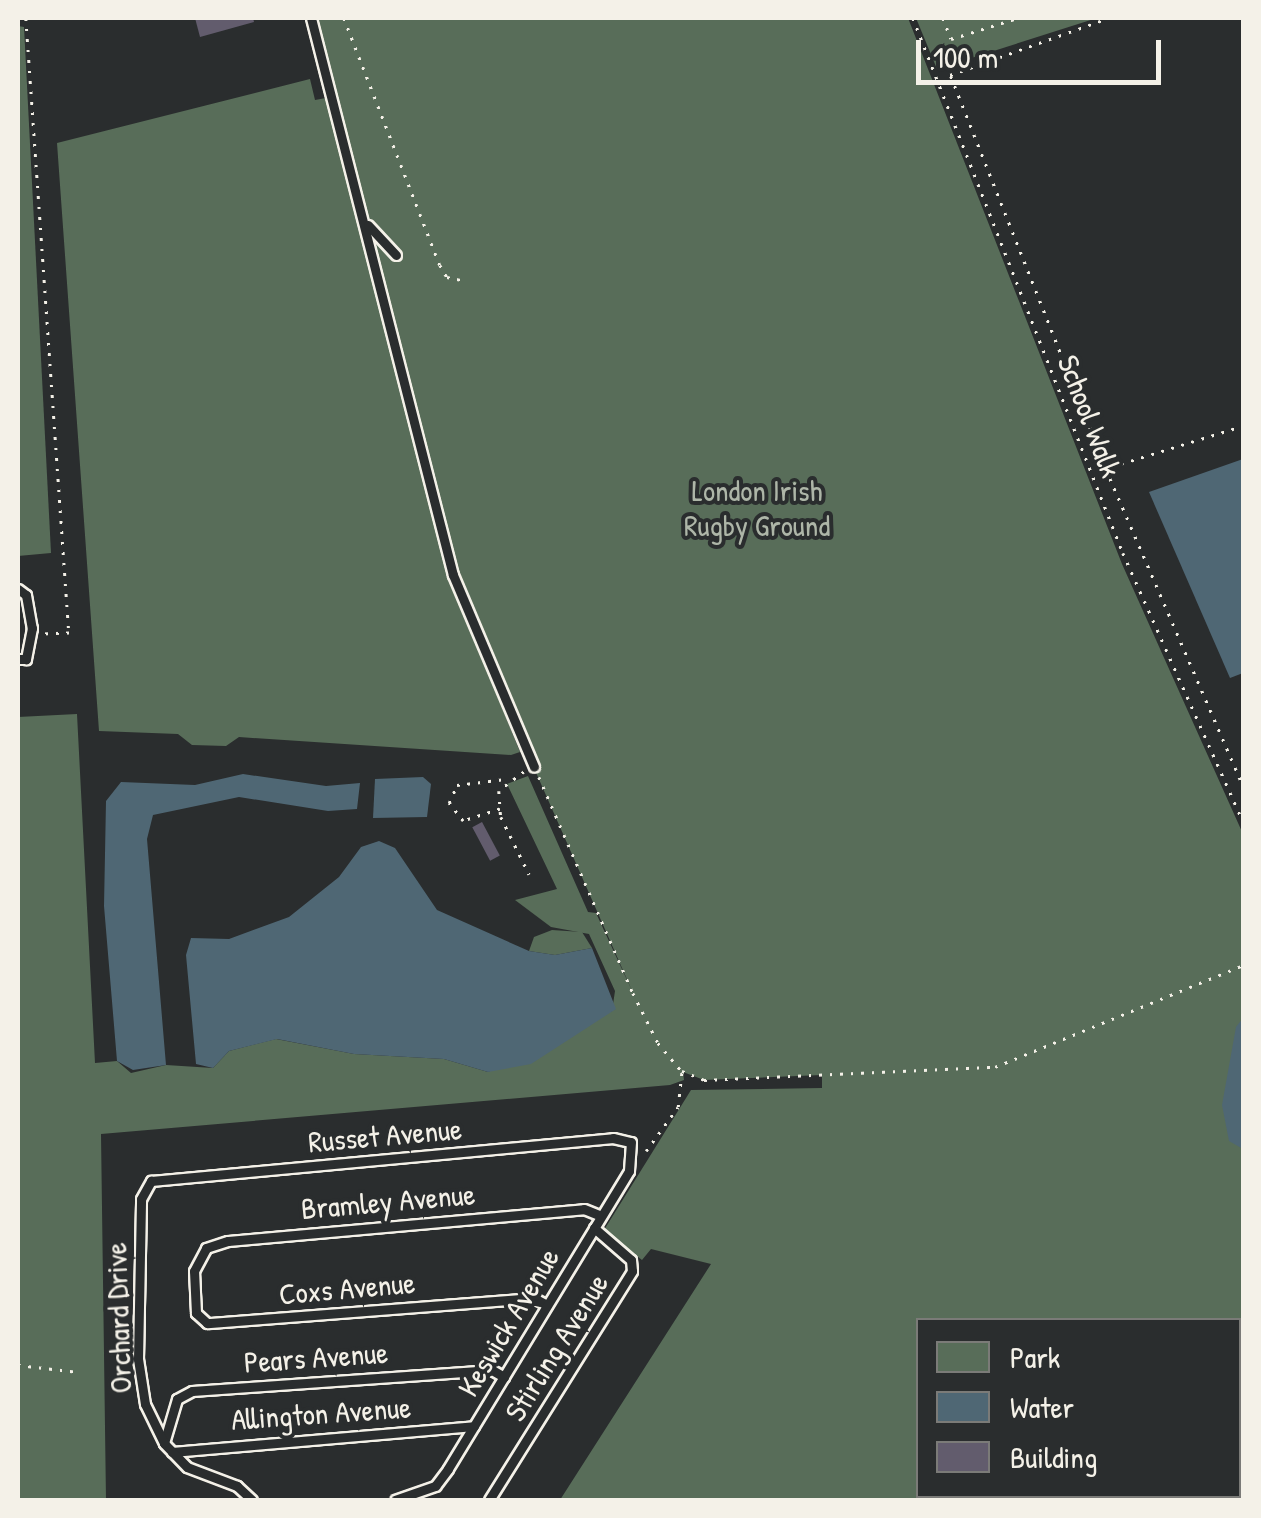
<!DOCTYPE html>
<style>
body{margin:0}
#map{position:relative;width:1261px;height:1518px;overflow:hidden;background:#2a2d2e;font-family:"Patrick Hand",sans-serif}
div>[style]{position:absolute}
.green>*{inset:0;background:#586d59}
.water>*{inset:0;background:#4f6774}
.building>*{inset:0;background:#625c6d;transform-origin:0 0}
.path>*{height:2.5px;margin-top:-1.25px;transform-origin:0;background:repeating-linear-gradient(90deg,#f4f1e8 0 2.5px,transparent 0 10.5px)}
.roads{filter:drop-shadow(2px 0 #f4f1e8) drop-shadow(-2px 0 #f4f1e8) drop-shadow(0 2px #f4f1e8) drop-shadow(0 -2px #f4f1e8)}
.lane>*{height:9px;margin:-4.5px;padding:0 4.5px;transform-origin:4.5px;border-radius:4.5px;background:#2a2d2e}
span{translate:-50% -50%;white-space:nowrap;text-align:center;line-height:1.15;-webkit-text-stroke:8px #2a2d2e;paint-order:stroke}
.street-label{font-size:30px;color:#f4f1e8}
.park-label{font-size:30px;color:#aeb6a8}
.frame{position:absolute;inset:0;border:20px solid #f4f1e8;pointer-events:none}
.legend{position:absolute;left:916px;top:1318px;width:325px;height:180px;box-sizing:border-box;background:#2a2d2e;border:2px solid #7b7b78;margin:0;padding:12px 18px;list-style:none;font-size:30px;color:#f4f1e8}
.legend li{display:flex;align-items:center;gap:20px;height:50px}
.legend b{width:50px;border:2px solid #7b7b78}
.scale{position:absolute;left:916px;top:40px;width:245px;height:45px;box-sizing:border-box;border:5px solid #f4f1e8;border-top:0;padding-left:12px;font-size:30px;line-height:35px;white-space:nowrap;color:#f4f1e8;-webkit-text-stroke:8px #2a2d2e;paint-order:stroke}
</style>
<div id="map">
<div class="green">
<div style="clip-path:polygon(evenodd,311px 18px,908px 18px,1122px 564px,1243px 834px,1243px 1500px,560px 1500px,711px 1264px,651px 1249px,642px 1260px,604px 1230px,691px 1090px,822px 1088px,822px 1075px,704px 1080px,683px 1072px,684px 1080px,670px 1085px,101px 1134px,106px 1500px,18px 1500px,18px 717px,77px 714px,95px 1063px,117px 1061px,131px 1073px,166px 1065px,213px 1068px,229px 1051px,276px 1039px,354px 1054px,444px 1059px,488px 1072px,612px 1011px,615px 991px,589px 934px,551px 927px,515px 900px,557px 889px,507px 784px,528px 776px,588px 912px,596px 913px,633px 993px,461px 602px,311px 18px,918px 1320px,1238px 1320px,1238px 1496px,918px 1496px,918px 1320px)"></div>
<div style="clip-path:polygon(916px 18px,1097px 18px,937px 69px)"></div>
<div style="clip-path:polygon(18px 26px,24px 27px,51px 553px,18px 556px)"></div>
<div style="clip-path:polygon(310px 79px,315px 100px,326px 98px,338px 135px,451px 582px,520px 752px,511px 755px,239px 737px,226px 746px,192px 745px,178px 734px,99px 731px,57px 143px)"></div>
<div style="clip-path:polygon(552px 930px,582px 932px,592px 948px,555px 955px,529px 951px,534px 937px)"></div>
</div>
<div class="water">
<div style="clip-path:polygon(1243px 459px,1243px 673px,1230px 678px,1149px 492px)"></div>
<div style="clip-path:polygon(243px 774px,326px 786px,360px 783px,357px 809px,328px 811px,239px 797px,153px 815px,147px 839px,166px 1065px,133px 1070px,117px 1061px,104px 906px,106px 801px,121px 782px,195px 785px)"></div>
<div style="clip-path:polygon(423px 777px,431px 784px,427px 817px,373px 818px,375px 779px)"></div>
<div style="clip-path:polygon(379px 841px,395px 848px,437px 910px,529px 951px,555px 955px,592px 948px,616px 1009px,531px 1064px,488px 1072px,444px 1059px,354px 1054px,277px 1039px,229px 1051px,213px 1068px,196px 1064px,186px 955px,191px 938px,229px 939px,289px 917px,339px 877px,361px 847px)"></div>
<div style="clip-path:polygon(1243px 1018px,1243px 1149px,1229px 1141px,1222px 1105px,1236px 1027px)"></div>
</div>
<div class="building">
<div style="clip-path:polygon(195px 18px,253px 18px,254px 22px,200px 37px)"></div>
<div style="left:482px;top:822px;width:38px;height:11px;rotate:62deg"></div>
</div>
<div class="path">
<div style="left:26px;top:18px;width:617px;rotate:86deg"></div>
<div style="left:69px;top:633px;width:27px;rotate:178deg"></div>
<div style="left:344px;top:18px;width:265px;rotate:68.8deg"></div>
<div style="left:440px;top:265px;width:14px;rotate:60deg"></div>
<div style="left:447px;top:277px;width:14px;rotate:12deg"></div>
<div style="left:913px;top:18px;width:575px;rotate:68.57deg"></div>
<div style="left:1123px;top:553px;width:296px;rotate:65.9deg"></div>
<div style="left:943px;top:18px;width:22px;rotate:69deg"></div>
<div style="left:951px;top:39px;width:70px;rotate:-17.4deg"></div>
<div style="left:1244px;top:426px;width:145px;rotate:162.7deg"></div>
<div style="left:1106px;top:469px;width:348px;rotate:66.6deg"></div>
<div style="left:1106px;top:469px;width:424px;rotate:-111.6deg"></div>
<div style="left:950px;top:75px;width:168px;rotate:-19.8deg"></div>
<div style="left:524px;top:772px;width:31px;rotate:143deg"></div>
<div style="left:499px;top:791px;width:26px;rotate:86deg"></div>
<div style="left:501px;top:817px;width:64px;rotate:63.8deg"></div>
<div style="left:539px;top:777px;width:236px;rotate:66.5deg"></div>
<div style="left:633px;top:993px;width:56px;rotate:63.4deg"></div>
<div style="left:658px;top:1043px;width:35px;rotate:50deg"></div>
<div style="left:500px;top:809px;width:39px;rotate:162deg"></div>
<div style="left:463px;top:821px;width:23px;rotate:-128deg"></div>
<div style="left:449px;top:803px;width:20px;rotate:-66deg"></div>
<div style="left:457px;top:785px;width:49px;rotate:-7deg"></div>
<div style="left:646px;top:1151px;width:54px;rotate:-54deg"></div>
<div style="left:678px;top:1107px;width:36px;rotate:-84deg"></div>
<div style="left:682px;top:1071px;width:24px;rotate:22deg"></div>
<div style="left:704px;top:1080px;width:291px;rotate:-2.6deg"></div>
<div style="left:995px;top:1067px;width:269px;rotate:-22.3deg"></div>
<div style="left:18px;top:1365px;width:61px;rotate:6.5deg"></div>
</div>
<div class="roads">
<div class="lane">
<div style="left:311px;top:18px;width:575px;rotate:75.7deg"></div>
<div style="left:453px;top:575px;width:208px;rotate:67.1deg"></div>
<div style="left:368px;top:225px;width:41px;rotate:47deg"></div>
<div style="left:18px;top:589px;width:10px;rotate:37deg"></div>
<div style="left:26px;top:595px;width:34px;rotate:80deg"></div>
<div style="left:32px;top:628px;width:32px;rotate:101deg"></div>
<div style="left:26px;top:659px;width:8px;rotate:180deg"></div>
<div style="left:547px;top:1305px;width:15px;rotate:-152deg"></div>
<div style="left:534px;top:1298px;width:328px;rotate:175.6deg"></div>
<div style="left:207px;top:1323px;width:15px;rotate:-138deg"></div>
<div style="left:196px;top:1313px;width:42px;rotate:-92.7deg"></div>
<div style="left:194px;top:1271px;width:26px;rotate:-62deg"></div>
<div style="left:206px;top:1248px;width:23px;rotate:-18deg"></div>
<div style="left:228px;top:1241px;width:357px;rotate:-5.1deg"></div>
<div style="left:584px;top:1209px;width:18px;rotate:22deg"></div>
<div style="left:164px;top:1443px;width:46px;rotate:-73.5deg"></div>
<div style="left:177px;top:1399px;width:17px;rotate:-28deg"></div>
<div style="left:192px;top:1391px;width:301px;rotate:-4deg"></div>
<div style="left:492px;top:1370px;width:14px;rotate:30deg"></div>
<div style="left:172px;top:1452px;width:303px;rotate:-4.9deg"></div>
<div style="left:252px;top:1500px;width:21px;rotate:-137deg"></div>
<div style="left:237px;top:1486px;width:53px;rotate:-159.2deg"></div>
<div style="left:187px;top:1467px;width:33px;rotate:-134deg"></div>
<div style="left:164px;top:1443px;width:43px;rotate:-116deg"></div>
<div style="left:145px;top:1404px;width:46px;rotate:-98.8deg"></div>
<div style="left:138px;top:1359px;width:160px;rotate:-88.9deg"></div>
<div style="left:141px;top:1199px;width:21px;rotate:-61deg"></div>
<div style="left:151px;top:1181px;width:464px;rotate:-5.3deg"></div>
<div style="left:613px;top:1138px;width:18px;rotate:13deg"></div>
<div style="left:631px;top:1142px;width:29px;rotate:94deg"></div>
<div style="left:629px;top:1171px;width:349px;rotate:121.3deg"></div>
<div style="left:448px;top:1469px;width:21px;rotate:127deg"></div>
<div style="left:435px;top:1486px;width:42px;rotate:160.7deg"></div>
<div style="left:489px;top:1500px;width:270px;rotate:-58deg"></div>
<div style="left:632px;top:1271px;width:11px;rotate:-95deg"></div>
<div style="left:631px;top:1260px;width:49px;rotate:-139.1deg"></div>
</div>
</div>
<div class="street-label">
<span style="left:1090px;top:416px;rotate:69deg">School Walk</span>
<span style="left:385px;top:1135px;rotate:-5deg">Russet Avenue</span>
<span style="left:388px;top:1201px;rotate:-5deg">Bramley Avenue</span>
<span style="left:347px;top:1288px;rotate:-5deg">Coxs Avenue</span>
<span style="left:118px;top:1318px;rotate:-92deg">Orchard Drive</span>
<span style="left:508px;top:1322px;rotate:-59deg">Keswick Avenue</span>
<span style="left:556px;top:1347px;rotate:-58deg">Stirling Avenue</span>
<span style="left:316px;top:1357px;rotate:-4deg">Pears Avenue</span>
<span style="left:321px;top:1413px;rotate:-4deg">Allington Avenue</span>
</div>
<div class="park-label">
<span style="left:757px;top:507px">London Irish<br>Rugby Ground</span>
</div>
<div class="frame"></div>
<ul class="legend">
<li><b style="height:28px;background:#586d59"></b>Park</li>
<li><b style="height:28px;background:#4f6774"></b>Water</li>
<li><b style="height:28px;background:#625c6d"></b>Building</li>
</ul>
<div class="scale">100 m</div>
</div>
